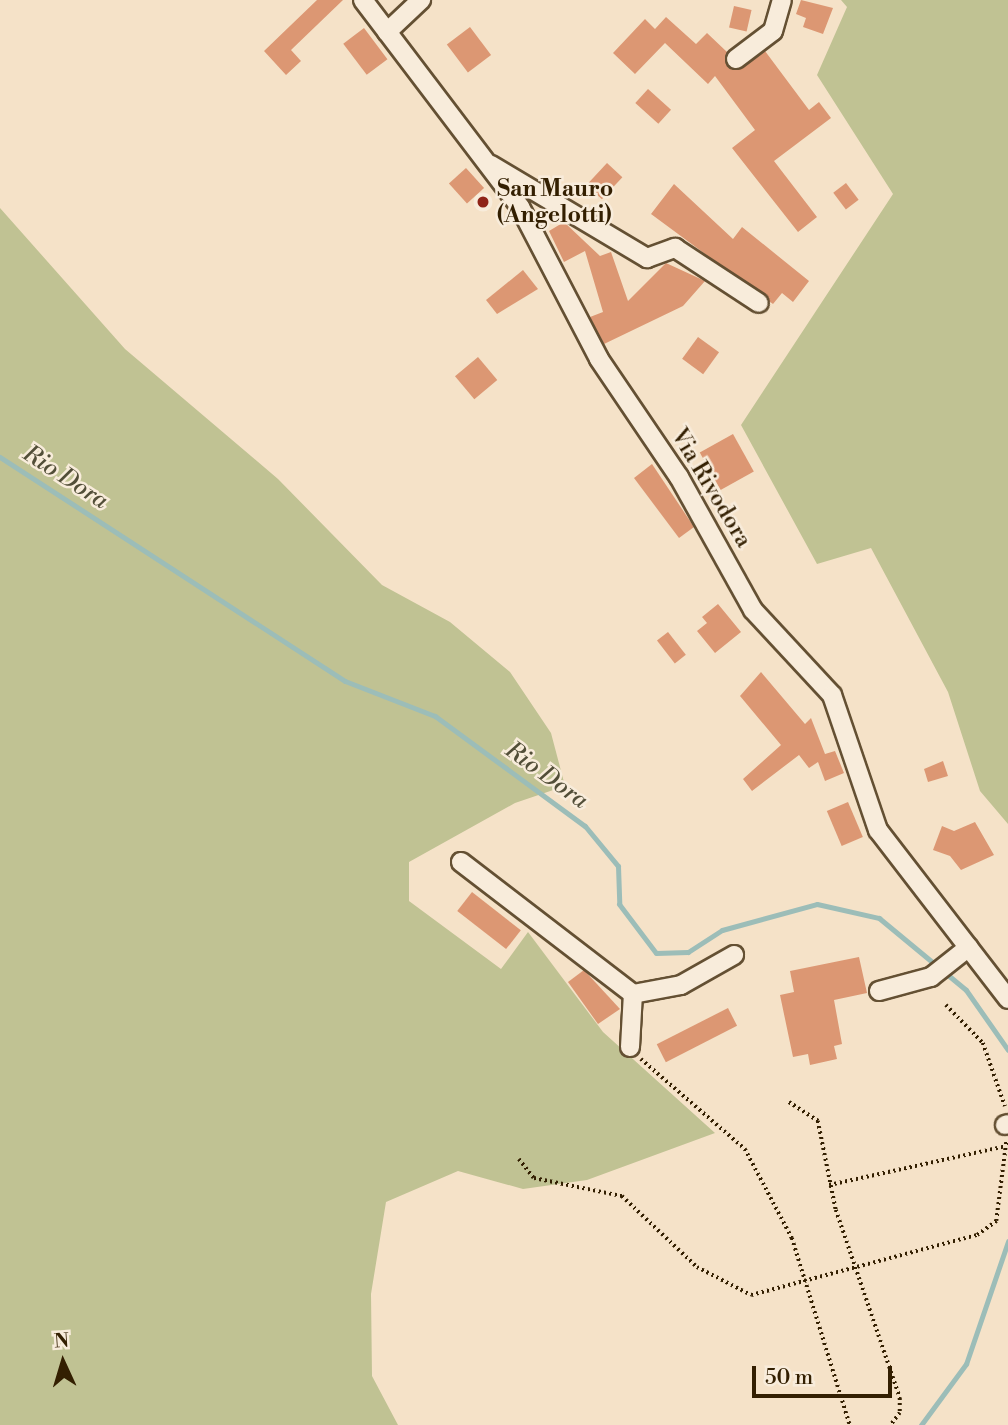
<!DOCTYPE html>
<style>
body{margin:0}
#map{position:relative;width:1008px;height:1425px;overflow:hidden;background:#f5e2c8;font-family:"Libre Bodoni",serif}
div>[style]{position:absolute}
.green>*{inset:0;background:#c0c293}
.stream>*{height:5px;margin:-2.5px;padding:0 2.5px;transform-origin:2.5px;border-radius:2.5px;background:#9cbdb8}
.building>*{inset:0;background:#dc9773;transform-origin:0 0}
.path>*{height:3.5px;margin-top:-1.75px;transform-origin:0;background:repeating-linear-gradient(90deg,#331f01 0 2px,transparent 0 5.5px)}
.roads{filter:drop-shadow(2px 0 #645033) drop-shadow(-2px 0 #645033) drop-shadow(0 2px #645033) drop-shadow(0 -2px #645033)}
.minor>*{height:18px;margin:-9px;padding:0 9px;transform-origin:9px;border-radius:9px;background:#f8ecdb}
.dots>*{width:19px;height:19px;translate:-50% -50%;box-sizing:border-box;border:4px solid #f8ecdb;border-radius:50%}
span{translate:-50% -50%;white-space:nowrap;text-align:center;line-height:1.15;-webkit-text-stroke:5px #f8ecdb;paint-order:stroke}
.poi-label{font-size:23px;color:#331f01;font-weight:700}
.left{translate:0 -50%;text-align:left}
.street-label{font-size:23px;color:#331f01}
.water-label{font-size:24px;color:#524e38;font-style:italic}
.north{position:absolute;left:28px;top:1327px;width:70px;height:70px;-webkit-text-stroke:5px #f8ecdb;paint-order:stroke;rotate:356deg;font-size:19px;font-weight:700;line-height:28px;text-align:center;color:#331f01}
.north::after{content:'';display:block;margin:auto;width:24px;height:32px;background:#331f01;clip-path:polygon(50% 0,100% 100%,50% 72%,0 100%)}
.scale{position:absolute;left:752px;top:1366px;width:140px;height:32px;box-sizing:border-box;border:4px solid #331f01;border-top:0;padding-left:9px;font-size:21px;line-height:24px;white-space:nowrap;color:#331f01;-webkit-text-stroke:5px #f8ecdb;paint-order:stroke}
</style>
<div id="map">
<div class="green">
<div style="clip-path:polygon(841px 0,1008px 0,1008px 824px,980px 791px,948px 692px,871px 548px,817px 564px,741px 425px,893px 194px,817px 75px,847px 7px)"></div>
<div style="clip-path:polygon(0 208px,125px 349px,278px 479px,382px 585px,450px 622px,510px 672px,551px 733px,565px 786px,515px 803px,409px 862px,409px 901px,501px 969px,528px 932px,603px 1032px,715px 1133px,587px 1180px,523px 1189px,458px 1171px,386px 1202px,371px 1294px,372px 1376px,398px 1425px,0 1425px)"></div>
</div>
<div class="stream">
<div style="left:0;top:457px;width:411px;rotate:33deg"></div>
<div style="left:345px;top:681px;width:97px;rotate:21.3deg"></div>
<div style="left:435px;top:716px;width:186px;rotate:36.3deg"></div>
<div style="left:585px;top:826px;width:52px;rotate:50.5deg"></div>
<div style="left:618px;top:866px;width:38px;rotate:88deg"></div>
<div style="left:619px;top:904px;width:61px;rotate:52.9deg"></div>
<div style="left:656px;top:953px;width:32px;rotate:-2deg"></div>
<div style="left:688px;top:952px;width:40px;rotate:-32.9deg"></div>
<div style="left:722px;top:930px;width:98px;rotate:-15.3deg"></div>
<div style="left:817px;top:904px;width:64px;rotate:12.7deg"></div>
<div style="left:879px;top:918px;width:113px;rotate:39.6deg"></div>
<div style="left:966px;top:990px;width:73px;rotate:55deg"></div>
<div style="left:921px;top:1425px;width:76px;rotate:-53.6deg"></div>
<div style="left:966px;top:1364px;width:130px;rotate:-71.1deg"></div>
</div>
<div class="building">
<div style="clip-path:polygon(317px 0,343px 0,291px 50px,301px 61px,286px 75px,264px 51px)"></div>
<div style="clip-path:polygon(801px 0,833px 8px,823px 34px,803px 27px,806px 18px,796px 14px)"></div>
<div style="left:734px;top:6px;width:18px;height:22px;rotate:13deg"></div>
<div style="clip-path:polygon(666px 17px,696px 44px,707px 33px,727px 52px,732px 70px,765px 51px,809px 110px,819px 102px,831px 118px,774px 161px,817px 217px,798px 232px,732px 148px,755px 130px,715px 76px,708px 84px,665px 43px,635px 74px,613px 53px,645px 19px,655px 29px)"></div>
<div style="left:470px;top:27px;width:35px;height:29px;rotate:53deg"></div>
<div style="left:364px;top:28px;width:39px;height:26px;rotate:53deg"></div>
<div style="left:648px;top:89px;width:31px;height:19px;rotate:42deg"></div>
<div style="left:607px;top:163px;width:21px;height:30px;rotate:43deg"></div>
<div style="left:466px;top:168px;width:27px;height:23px;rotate:48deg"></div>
<div style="left:846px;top:183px;width:21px;height:16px;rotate:53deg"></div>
<div style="clip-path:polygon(674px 184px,733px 239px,742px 227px,809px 281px,793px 302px,782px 293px,773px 304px,651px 214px)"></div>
<div style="clip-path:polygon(564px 222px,600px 256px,611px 252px,628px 301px,666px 263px,705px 281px,683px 306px,604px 344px,590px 317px,603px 312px,585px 251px,564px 262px,549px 231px)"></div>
<div style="clip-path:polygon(523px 270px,538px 289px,497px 314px,486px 300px)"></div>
<div style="left:698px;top:337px;width:26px;height:27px;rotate:36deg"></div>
<div style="left:478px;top:357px;width:30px;height:30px;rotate:50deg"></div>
<div style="left:733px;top:434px;width:43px;height:38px;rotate:61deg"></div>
<div style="clip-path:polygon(652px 464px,694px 527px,679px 538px,634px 478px)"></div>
<div style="clip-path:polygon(718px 604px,741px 632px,715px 653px,697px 631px,707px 623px,702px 617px)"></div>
<div style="left:668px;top:632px;width:29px;height:14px;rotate:52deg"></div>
<div style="clip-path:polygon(761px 672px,805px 724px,811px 718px,825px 754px,835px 751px,844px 773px,825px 781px,818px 762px,809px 768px,799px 755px,752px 791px,743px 779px,781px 745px,740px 696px)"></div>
<div style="clip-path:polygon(943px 761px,948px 776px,928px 782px,924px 769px)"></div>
<div style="left:848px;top:802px;width:38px;height:23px;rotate:67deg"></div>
<div style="clip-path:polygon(975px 822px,994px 855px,961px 870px,950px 856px,933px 850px,942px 826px,954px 831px)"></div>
<div style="left:472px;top:892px;width:62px;height:24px;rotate:38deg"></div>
<div style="clip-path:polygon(859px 957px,867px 993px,834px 1000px,842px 1044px,834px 1046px,837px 1059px,810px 1065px,808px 1054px,793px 1057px,780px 995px,794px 992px,790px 971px)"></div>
<div style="clip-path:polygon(584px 970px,620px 1009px,598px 1024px,568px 982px)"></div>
<div style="left:728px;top:1008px;width:20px;height:80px;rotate:63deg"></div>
</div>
<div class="path">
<div style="left:946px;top:1005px;width:53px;rotate:45.8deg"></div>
<div style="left:983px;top:1043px;width:67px;rotate:70.8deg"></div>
<div style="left:641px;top:1059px;width:138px;rotate:40.9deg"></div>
<div style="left:745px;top:1149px;width:101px;rotate:62.2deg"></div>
<div style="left:792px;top:1238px;width:196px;rotate:72.8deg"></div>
<div style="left:789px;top:1102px;width:35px;rotate:33deg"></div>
<div style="left:818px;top:1121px;width:91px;rotate:78.6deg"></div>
<div style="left:836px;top:1210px;width:199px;rotate:71.2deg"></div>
<div style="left:900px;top:1398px;width:15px;rotate:90deg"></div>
<div style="left:900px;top:1413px;width:15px;rotate:127deg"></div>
<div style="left:519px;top:1159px;width:24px;rotate:52deg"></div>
<div style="left:534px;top:1178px;width:90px;rotate:11.6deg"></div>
<div style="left:622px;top:1196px;width:103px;rotate:43.4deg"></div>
<div style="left:697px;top:1267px;width:61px;rotate:27.4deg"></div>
<div style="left:751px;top:1295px;width:234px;rotate:-14.9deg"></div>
<div style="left:977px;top:1235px;width:24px;rotate:-36deg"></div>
<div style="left:996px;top:1221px;width:80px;rotate:-82.8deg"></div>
<div style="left:829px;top:1185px;width:181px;rotate:-12.4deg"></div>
</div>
<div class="roads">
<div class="minor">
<div style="left:363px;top:0;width:260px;rotate:52.8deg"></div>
<div style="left:520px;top:207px;width:171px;rotate:62.5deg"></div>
<div style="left:599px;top:359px;width:143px;rotate:55.9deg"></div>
<div style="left:679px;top:477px;width:152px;rotate:60.9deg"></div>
<div style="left:753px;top:610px;width:116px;rotate:47.1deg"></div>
<div style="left:832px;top:695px;width:143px;rotate:71.2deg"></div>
<div style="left:878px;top:830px;width:213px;rotate:52.4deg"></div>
<div style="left:387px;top:32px;width:47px;rotate:-43.3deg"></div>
<div style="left:736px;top:59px;width:46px;rotate:-37.1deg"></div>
<div style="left:773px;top:31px;width:32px;rotate:-74deg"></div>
<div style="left:491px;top:165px;width:182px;rotate:30.8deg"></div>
<div style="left:647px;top:258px;width:30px;rotate:-20deg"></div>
<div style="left:675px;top:248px;width:100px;rotate:33.2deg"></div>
<div style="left:461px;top:862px;width:217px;rotate:37.5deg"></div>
<div style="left:879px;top:991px;width:54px;rotate:-15.1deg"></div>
<div style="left:931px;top:977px;width:48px;rotate:-38.3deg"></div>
<div style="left:630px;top:1047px;width:53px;rotate:-86.8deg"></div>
<div style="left:633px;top:994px;width:49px;rotate:-10.6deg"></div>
<div style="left:681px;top:985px;width:61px;rotate:-29.5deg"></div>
<div style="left:1005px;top:1125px;width:3px;rotate:-18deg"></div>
</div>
</div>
<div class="dots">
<div style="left:483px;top:202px;background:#8f2418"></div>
</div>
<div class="poi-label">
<span class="left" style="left:497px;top:202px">San Mauro<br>(Angelotti)</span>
</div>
<div class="street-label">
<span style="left:711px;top:488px;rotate:59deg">Via Rivodora</span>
</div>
<div class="water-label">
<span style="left:65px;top:478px;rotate:33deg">Rio Dora</span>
<span style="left:546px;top:776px;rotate:36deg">Rio Dora</span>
</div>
<div class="north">N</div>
<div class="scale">50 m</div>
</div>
